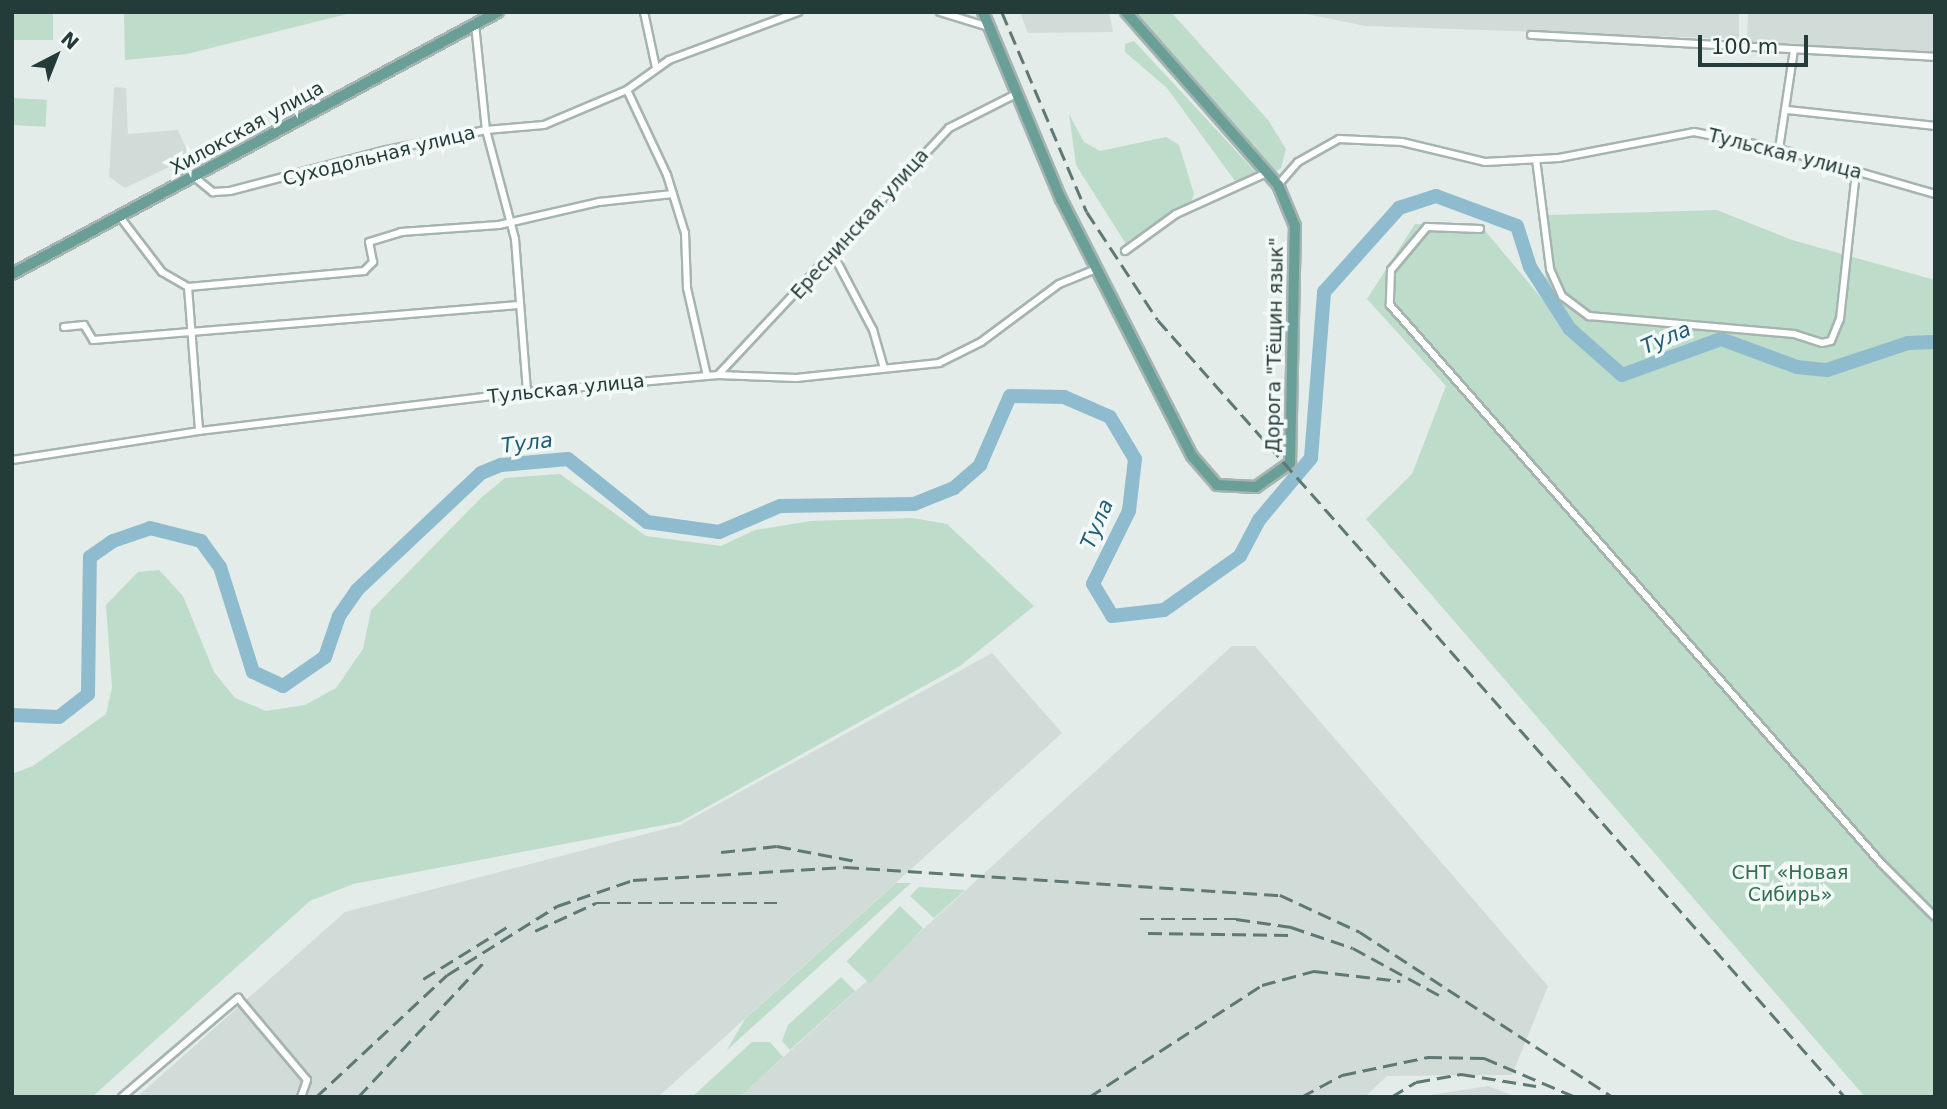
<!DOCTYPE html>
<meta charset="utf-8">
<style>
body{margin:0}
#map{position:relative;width:1947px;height:1109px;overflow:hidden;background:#e3ece9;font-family:"DejaVu Sans",sans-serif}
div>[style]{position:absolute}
.built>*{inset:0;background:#d1dcd8}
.green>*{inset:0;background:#bddcc9;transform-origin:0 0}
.river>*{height:14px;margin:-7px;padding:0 7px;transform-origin:7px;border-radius:7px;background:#8ebcce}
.roads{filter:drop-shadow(2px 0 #a6b4b1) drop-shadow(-2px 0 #a6b4b1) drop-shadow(0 2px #a6b4b1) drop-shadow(0 -2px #a6b4b1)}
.minor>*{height:6px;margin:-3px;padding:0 3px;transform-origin:3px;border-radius:3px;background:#fff}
.primary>*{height:10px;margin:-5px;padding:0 5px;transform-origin:5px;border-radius:5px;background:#6a9f98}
.rail>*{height:2.5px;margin-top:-1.25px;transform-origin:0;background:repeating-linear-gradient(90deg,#5e7874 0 14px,transparent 0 21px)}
span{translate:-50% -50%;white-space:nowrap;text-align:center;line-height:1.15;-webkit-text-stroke:7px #f3f9f7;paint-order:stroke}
.street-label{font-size:19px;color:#243c39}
.park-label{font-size:19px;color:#307151}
.water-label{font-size:21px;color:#215d75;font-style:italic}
.frame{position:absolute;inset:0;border:14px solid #243c39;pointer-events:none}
.north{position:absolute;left:21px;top:21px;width:70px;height:70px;-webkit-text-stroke:5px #f3f9f7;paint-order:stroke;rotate:42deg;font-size:19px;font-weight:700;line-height:28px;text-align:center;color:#243c39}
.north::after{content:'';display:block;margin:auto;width:24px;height:32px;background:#243c39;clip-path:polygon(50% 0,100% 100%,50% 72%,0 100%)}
.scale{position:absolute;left:1698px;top:35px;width:110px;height:32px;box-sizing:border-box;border:4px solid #243c39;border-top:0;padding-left:9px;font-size:21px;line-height:24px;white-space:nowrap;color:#243c39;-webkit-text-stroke:5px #f3f9f7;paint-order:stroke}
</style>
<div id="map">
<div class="built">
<div style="clip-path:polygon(1020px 12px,1109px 12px,1113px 32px,1028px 33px)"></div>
<div style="clip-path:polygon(1297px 12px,1739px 12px,1739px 39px,1365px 26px)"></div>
<div style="clip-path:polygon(1748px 12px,1935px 12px,1935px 52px,1747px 43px)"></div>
<div style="clip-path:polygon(114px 87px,126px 88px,128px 134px,178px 130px,190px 157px,125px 188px,109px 177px)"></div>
<div style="clip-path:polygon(1232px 646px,1255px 646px,1548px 986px,1512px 1075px,1387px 1076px,1365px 1097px,740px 1097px)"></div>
<div style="clip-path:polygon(992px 653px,1062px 733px,658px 1097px,137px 1097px,345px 912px,680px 825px)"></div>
<div style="clip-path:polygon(1488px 1086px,1517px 1097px,1413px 1097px,1424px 1096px)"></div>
</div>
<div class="green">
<div style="left:12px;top:12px;width:41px;height:28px"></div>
<div style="clip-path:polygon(124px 12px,355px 12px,187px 54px,125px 60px)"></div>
<div style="clip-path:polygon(1131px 12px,1171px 12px,1268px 120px,1286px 149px,1281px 168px,1274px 173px)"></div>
<div style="clip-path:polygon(1134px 41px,1237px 152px,1259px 176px,1238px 185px,1167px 88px,1125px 52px,1125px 44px)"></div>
<div style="left:12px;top:98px;width:35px;height:27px;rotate:3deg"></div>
<div style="clip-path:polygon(1069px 114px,1084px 142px,1100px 151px,1166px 137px,1179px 145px,1194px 194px,1189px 207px,1126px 244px,1076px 165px)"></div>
<div style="clip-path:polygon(1717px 210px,1792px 240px,1935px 280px,1935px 1097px,1865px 1097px,1366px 519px,1412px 474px,1446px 386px,1367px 299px,1415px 224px,1481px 226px,1544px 301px,1549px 215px)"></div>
<div style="clip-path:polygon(560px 474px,646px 536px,721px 546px,755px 530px,811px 521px,913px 518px,947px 524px,1034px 606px,960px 666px,680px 822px,353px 884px,310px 901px,92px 1097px,12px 1097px,12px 774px,33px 766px,106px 714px,112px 688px,106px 605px,138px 572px,159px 570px,183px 596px,214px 672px,235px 698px,266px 711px,305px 705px,336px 688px,363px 649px,371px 610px,482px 497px,505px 478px)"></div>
<div style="clip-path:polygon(896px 883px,911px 883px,727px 1050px,745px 1019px)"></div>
<div style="clip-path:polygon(919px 887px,965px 890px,934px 918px,910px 896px)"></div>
<div style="left:900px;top:906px;width:32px;height:77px;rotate:44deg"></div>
<div style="clip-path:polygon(841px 977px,855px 991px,790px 1050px,782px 1041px,788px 1025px)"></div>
<div style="clip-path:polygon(752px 1042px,770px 1042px,783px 1057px,740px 1097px,692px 1097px)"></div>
</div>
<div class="river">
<div style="left:12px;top:715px;width:47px;rotate:2.4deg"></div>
<div style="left:59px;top:717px;width:37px;rotate:-38deg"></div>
<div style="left:88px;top:694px;width:137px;rotate:-89.2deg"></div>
<div style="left:90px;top:557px;width:28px;rotate:-35deg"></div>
<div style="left:113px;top:541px;width:39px;rotate:-19deg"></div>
<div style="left:150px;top:528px;width:53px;rotate:14.3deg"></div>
<div style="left:201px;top:541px;width:32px;rotate:54deg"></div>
<div style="left:220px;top:567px;width:110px;rotate:72.6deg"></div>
<div style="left:253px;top:672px;width:33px;rotate:25deg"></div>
<div style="left:283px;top:686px;width:51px;rotate:-34.6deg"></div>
<div style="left:325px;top:657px;width:43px;rotate:-71.1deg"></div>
<div style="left:339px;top:616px;width:32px;rotate:-55deg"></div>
<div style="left:357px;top:590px;width:170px;rotate:-43.3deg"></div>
<div style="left:481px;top:473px;width:22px;rotate:-22deg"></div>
<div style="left:501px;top:465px;width:67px;rotate:-5.1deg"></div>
<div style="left:568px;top:459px;width:101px;rotate:38.6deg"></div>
<div style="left:647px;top:522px;width:73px;rotate:7.9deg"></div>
<div style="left:719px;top:532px;width:66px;rotate:-23.1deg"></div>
<div style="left:780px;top:506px;width:134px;rotate:-0.9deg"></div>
<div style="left:914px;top:504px;width:43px;rotate:-21.8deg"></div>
<div style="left:954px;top:488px;width:35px;rotate:-41deg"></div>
<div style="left:980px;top:465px;width:75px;rotate:-66.5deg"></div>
<div style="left:1010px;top:396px;width:54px;rotate:1.1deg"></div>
<div style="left:1064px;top:397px;width:50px;rotate:23.5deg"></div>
<div style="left:1110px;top:417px;width:49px;rotate:59.2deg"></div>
<div style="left:1135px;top:459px;width:52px;rotate:96.6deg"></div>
<div style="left:1129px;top:511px;width:81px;rotate:116.3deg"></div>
<div style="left:1093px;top:584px;width:37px;rotate:59deg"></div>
<div style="left:1112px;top:616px;width:52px;rotate:-6.6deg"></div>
<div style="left:1164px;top:610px;width:93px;rotate:-35.4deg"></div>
<div style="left:1240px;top:556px;width:41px;rotate:-62.2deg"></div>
<div style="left:1259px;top:520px;width:81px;rotate:-50deg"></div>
<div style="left:1311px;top:458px;width:167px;rotate:-85.5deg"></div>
<div style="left:1324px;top:292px;width:113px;rotate:-48.2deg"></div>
<div style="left:1399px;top:208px;width:39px;rotate:-18deg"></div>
<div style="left:1436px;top:196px;width:86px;rotate:20.3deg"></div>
<div style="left:1517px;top:226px;width:43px;rotate:72.4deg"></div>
<div style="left:1530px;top:267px;width:74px;rotate:57.2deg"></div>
<div style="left:1570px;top:329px;width:69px;rotate:41.5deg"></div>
<div style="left:1622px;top:375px;width:105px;rotate:-20deg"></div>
<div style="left:1721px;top:339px;width:81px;rotate:20.2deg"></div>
<div style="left:1797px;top:367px;width:30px;rotate:6deg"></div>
<div style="left:1827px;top:370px;width:85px;rotate:-18.4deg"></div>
<div style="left:1908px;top:343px;width:27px;rotate:-2deg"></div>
</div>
<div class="roads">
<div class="minor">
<div style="left:644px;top:12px;width:57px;rotate:77.9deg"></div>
<div style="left:940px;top:12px;width:51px;rotate:17deg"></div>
<div style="left:475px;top:24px;width:107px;rotate:84.1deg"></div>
<div style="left:486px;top:130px;width:113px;rotate:75.1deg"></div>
<div style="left:515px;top:239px;width:153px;rotate:85.5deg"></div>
<div style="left:1531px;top:35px;width:405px;rotate:3.1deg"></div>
<div style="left:627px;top:90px;width:94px;rotate:64.8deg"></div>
<div style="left:667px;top:175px;width:61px;rotate:72.8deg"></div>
<div style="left:685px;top:233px;width:55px;rotate:87.9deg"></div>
<div style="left:687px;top:288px;width:90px;rotate:77.2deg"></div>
<div style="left:1788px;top:110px;width:148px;rotate:6.2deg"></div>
<div style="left:1779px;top:149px;width:100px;rotate:-81.4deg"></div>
<div style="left:1536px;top:159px;width:111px;rotate:82.7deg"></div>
<div style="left:1550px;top:269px;width:30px;rotate:66deg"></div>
<div style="left:1562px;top:296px;width:34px;rotate:37deg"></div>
<div style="left:1589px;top:316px;width:206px;rotate:5deg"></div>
<div style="left:1794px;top:334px;width:29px;rotate:18deg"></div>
<div style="left:1822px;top:343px;width:9px;rotate:-13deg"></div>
<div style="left:1831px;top:341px;width:24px;rotate:-68deg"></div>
<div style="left:1840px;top:319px;width:149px;rotate:-83.8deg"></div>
<div style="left:193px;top:176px;width:26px;rotate:39deg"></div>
<div style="left:213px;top:192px;width:17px;rotate:-3deg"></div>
<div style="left:230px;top:191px;width:157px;rotate:-14.7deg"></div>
<div style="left:382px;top:151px;width:106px;rotate:-11.4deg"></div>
<div style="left:486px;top:130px;width:58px;rotate:-4.9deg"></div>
<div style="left:544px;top:125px;width:90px;rotate:-22.9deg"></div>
<div style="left:627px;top:90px;width:52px;rotate:-35.5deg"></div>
<div style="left:669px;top:60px;width:138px;rotate:-20.4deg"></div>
<div style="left:1278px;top:185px;width:30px;rotate:-49deg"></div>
<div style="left:1298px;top:162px;width:47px;rotate:-29.3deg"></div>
<div style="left:1339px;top:139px;width:63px;rotate:2.7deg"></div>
<div style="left:1402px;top:142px;width:85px;rotate:13.5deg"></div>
<div style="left:1485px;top:162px;width:74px;rotate:-3.1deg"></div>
<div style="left:1559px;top:158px;width:137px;rotate:-10.9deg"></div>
<div style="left:1694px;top:132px;width:87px;rotate:11.3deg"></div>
<div style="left:1779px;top:149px;width:162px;rotate:16.1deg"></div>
<div style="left:120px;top:217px;width:69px;rotate:52.6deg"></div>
<div style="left:162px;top:272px;width:30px;rotate:30deg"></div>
<div style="left:188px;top:287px;width:144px;rotate:85.6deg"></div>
<div style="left:1480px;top:229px;width:53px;rotate:-177.8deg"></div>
<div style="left:1427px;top:227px;width:56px;rotate:129.9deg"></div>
<div style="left:1391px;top:270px;width:35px;rotate:92deg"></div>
<div style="left:1390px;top:305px;width:743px;rotate:48.65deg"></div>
<div style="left:1881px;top:863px;width:76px;rotate:45deg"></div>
<div style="left:1125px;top:251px;width:63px;rotate:-36deg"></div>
<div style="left:1176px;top:214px;width:100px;rotate:-24.3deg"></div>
<div style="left:834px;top:256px;width:84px;rotate:62.2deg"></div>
<div style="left:873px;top:330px;width:40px;rotate:74deg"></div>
<div style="left:188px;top:287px;width:177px;rotate:-5.2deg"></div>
<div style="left:364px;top:271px;width:13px;rotate:-45deg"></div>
<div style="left:373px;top:262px;width:20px;rotate:-101deg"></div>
<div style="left:369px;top:242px;width:34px;rotate:-17deg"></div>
<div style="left:401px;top:232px;width:98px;rotate:-4.1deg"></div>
<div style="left:499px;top:225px;width:103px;rotate:-13deg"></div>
<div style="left:599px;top:202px;width:74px;rotate:-6.2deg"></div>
<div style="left:64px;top:327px;width:20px;rotate:-6deg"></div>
<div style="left:84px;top:325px;width:17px;rotate:59deg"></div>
<div style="left:93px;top:340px;width:424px;rotate:-4.7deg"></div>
<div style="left:718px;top:375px;width:338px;rotate:-46.9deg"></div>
<div style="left:949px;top:128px;width:75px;rotate:-26.9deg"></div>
<div style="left:12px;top:460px;width:189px;rotate:-8.8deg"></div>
<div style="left:199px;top:431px;width:330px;rotate:-6.8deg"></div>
<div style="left:527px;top:392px;width:192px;rotate:-5.1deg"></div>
<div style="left:718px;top:375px;width:78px;rotate:2.2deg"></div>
<div style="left:796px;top:378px;width:144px;rotate:-6deg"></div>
<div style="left:939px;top:363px;width:47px;rotate:-26.6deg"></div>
<div style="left:981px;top:342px;width:97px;rotate:-36.6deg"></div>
<div style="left:1059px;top:284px;width:40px;rotate:-22deg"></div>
<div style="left:122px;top:1097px;width:153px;rotate:-40.5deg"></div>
<div style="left:238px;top:998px;width:107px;rotate:49.9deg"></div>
<div style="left:307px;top:1080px;width:18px;rotate:109deg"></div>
</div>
<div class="primary">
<div style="left:983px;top:12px;width:203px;rotate:67.4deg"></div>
<div style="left:1061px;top:199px;width:288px;rotate:63deg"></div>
<div style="left:1192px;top:456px;width:38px;rotate:49deg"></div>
<div style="left:1217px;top:485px;width:39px;rotate:3deg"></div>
<div style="left:1256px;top:487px;width:42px;rotate:-35.2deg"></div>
<div style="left:1290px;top:463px;width:237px;rotate:-88.8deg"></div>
<div style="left:1295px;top:226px;width:44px;rotate:-112.5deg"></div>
<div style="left:1278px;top:185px;width:230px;rotate:-131.3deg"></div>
<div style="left:12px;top:274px;width:552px;rotate:-28.33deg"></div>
</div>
</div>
<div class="rail">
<div style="left:1002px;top:12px;width:217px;rotate:67deg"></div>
<div style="left:1087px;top:212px;width:129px;rotate:56.7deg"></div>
<div style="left:1158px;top:320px;width:1037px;rotate:48.52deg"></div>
<div style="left:721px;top:852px;width:56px;rotate:-6.1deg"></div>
<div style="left:777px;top:846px;width:80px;rotate:10.8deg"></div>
<div style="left:1140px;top:919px;width:96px"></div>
<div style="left:1236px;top:919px;width:56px;rotate:8.3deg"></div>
<div style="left:1291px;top:927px;width:65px;rotate:18.7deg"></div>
<div style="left:1353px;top:948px;width:98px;rotate:28.7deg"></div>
<div style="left:535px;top:931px;width:67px;rotate:-24.7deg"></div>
<div style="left:596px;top:903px;width:181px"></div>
<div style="left:1148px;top:933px;width:143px;rotate:0.8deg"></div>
<div style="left:423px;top:979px;width:99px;rotate:-31.8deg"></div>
<div style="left:316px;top:1097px;width:179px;rotate:-43deg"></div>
<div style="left:447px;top:975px;width:130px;rotate:-32.1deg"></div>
<div style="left:557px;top:906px;width:80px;rotate:-18.9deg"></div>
<div style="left:633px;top:880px;width:212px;rotate:-3.5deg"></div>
<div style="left:845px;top:867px;width:436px;rotate:3.7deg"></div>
<div style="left:1280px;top:895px;width:88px;rotate:24.8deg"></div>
<div style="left:1360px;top:932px;width:302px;rotate:33.1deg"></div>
<div style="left:358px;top:1097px;width:185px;rotate:-47deg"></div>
<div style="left:1089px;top:1097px;width:206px;rotate:-32.9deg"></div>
<div style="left:1262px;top:985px;width:54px;rotate:-15.1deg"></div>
<div style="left:1314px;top:971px;width:87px;rotate:6.6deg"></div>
<div style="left:1301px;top:1097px;width:47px;rotate:-28.2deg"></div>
<div style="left:1342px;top:1075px;width:88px;rotate:-11.8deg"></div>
<div style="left:1428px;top:1057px;width:56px;rotate:1deg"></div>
<div style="left:1484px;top:1058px;width:100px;rotate:23deg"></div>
<div style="left:1391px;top:1097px;width:29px;rotate:-31deg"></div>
<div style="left:1416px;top:1082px;width:46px;rotate:-10.1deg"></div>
<div style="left:1461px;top:1074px;width:76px;rotate:9.1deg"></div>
</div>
<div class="street-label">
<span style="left:247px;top:128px;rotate:-29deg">Хилокская улица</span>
<span style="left:1785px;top:154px;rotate:14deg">Тульская улица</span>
<span style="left:379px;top:156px;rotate:-14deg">Суходольная улица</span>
<span style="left:860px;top:224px;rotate:-48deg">Ереснинская улица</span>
<span style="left:1275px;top:345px;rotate:-89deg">Дорога "Тёщин язык"</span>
<span style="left:566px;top:389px;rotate:-6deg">Тульская улица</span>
</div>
<div class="park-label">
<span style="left:1790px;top:884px">СНТ «Новая<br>Сибирь»</span>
</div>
<div class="water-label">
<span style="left:1666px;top:338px;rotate:-23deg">Тула</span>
<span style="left:527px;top:443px;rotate:-7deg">Тула</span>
<span style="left:1097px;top:524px;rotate:-67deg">Тула</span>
</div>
<div class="frame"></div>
<div class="north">N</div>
<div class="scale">100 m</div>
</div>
